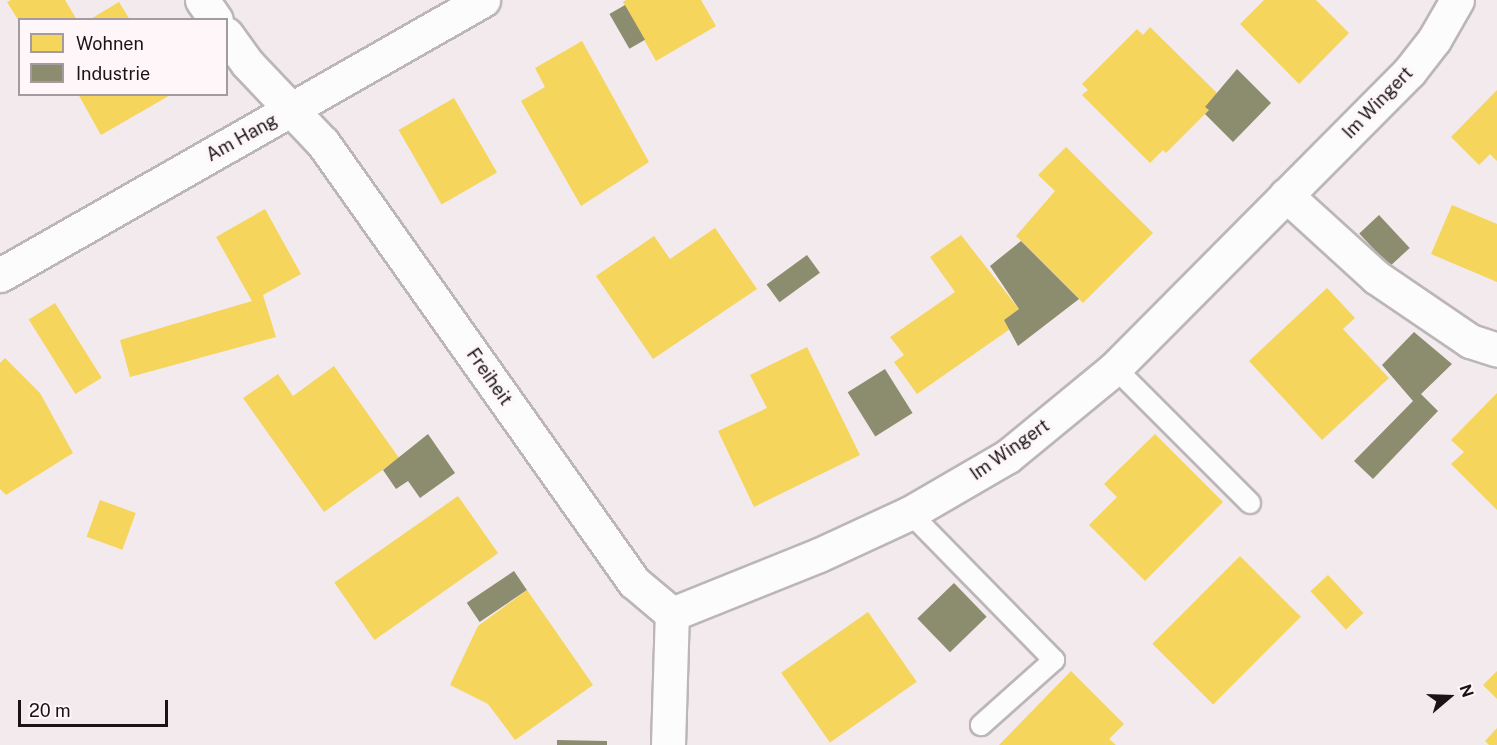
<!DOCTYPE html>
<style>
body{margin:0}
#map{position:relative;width:1497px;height:745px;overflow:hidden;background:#f2eaec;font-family:"Public Sans",sans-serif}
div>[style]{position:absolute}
.homes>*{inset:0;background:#f6d55c;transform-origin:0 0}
.industry>*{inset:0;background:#8c8c6e;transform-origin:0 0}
.roads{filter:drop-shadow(2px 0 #bcb6b7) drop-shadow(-2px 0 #bcb6b7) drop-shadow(0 2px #bcb6b7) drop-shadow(0 -2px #bcb6b7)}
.service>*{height:20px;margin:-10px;padding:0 10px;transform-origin:10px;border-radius:10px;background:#fdfcfc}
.minor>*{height:33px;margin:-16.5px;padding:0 16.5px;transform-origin:16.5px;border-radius:16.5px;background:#fdfcfc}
span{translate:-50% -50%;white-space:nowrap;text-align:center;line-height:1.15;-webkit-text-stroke:6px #fef6f8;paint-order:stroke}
.street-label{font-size:18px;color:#191516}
.legend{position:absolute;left:18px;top:18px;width:210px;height:78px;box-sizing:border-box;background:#fef6f8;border:2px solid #a29c9e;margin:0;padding:8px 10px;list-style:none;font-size:18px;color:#191516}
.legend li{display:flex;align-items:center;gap:12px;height:30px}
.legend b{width:30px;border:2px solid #a29c9e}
.north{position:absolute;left:1419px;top:667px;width:60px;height:60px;-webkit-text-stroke:4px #fef6f8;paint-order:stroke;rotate:71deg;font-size:16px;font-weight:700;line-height:24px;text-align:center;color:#191516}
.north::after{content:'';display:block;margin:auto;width:21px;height:27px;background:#191516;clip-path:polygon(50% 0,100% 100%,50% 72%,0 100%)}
.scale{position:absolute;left:18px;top:700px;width:150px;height:27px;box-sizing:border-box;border:3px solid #191516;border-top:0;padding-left:8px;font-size:18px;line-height:21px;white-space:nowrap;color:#191516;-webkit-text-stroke:4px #fef6f8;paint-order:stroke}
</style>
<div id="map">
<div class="homes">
<div style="clip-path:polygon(11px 0,65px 0,77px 20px,20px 20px,20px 23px,7px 2px)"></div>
<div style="clip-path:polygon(626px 0,701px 0,716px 26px,656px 61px,623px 2px)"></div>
<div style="clip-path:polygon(1264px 0,1316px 0,1349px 33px,1299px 84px,1240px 24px)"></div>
<div style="clip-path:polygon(119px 2px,130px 20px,89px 20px)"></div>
<div style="clip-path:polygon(1150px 27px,1218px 94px,1205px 107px,1209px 110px,1166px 153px,1163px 150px,1150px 163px,1082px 95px,1088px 90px,1082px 84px,1137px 29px,1143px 35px)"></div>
<div style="clip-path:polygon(582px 41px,649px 162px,581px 206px,521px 101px,545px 87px,535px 68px)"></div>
<div style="clip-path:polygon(1497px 90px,1497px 161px,1490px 154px,1479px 165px,1451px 137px)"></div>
<div style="clip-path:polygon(78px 94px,172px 94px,101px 135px)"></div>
<div style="left:454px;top:98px;width:86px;height:64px;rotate:60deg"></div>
<div style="clip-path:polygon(1066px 147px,1153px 233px,1083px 303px,1016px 236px,1055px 191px,1038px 175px)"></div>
<div style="clip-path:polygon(1452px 205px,1497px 224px,1497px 282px,1431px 254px)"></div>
<div style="clip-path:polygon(265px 209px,301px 274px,263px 295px,276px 337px,130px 377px,120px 340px,252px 301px,216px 237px)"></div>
<div style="clip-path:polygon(715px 228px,757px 289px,653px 359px,596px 276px,654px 236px,670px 259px)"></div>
<div style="clip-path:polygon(961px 235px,1019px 309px,1004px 320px,1010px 329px,917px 394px,894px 362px,904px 355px,890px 337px,955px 292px,930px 257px)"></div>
<div style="clip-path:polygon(1327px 288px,1355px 318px,1343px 329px,1389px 378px,1322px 440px,1249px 361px)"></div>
<div style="left:55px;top:303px;width:88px;height:31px;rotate:58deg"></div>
<div style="clip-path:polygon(807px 347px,860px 455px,754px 507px,718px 431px,767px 408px,750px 375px)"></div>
<div style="clip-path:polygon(5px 358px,40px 393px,73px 453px,6px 495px,0 489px,0 363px)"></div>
<div style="clip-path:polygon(334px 366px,399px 458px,324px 512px,243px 398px,278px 374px,293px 396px)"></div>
<div style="clip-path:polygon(1497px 393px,1497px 510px,1451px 464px,1464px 452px,1451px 440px)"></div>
<div style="clip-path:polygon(1155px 434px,1223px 502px,1145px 581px,1089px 525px,1117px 497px,1104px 484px)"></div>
<div style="left:458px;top:496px;width:70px;height:151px;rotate:55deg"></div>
<div style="left:100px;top:500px;width:38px;height:39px;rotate:20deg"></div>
<div style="left:1240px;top:556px;width:86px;height:124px;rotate:45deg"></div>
<div style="left:1328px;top:575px;width:52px;height:24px;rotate:47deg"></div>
<div style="clip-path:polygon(527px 590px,593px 685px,515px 740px,488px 704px,450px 685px,478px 626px)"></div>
<div style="left:868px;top:612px;width:85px;height:106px;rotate:55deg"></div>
<div style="clip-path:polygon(1071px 671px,1124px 724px,1109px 739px,1116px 745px,999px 745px)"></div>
<div style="clip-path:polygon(1497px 671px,1497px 699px,1483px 685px)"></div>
<div style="clip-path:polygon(1497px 728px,1497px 745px,1489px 745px,1485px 741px)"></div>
</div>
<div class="industry">
<div style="left:625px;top:5px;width:40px;height:18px;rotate:60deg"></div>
<div style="clip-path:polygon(1237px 69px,1271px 103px,1233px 142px,1205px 114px,1209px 110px,1205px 107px)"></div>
<div style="left:1379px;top:215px;width:45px;height:27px;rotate:47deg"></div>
<div style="clip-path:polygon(1021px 241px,1079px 299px,1018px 346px,1004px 320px,1019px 309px,990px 266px)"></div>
<div style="left:807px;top:255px;width:22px;height:50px;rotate:54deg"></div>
<div style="clip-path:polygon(1414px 332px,1452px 364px,1421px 394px,1438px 411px,1373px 479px,1354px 461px,1413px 401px,1382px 365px)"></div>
<div style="left:885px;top:369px;width:52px;height:44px;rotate:58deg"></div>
<div style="clip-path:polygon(428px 434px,455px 473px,420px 498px,408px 481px,396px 489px,383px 470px)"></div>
<div style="left:514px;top:571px;width:23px;height:57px;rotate:56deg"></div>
<div style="left:954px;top:583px;width:47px;height:51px;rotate:46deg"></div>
<div style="clip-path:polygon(557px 740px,607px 741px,607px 745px,557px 745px)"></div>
</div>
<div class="roads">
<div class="service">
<div style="left:1115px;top:368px;width:191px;rotate:45deg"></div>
<div style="left:910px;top:513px;width:206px;rotate:45.6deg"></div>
<div style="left:1054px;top:660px;width:98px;rotate:138.3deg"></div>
</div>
<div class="minor">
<div style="left:202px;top:0;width:24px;rotate:55deg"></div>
<div style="left:226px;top:34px;width:36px;rotate:54deg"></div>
<div style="left:247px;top:63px;width:110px;rotate:46.5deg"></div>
<div style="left:323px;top:143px;width:538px;rotate:54.69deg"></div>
<div style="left:634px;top:582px;width:50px;rotate:40.1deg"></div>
<div style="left:1286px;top:195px;width:122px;rotate:42.3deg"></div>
<div style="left:1376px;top:277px;width:114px;rotate:34.2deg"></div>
<div style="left:1470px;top:341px;width:28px;rotate:18deg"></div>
<div style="left:0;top:275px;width:556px;rotate:-29.66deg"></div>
<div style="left:672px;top:614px;width:158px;rotate:-21.9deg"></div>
<div style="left:819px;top:555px;width:100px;rotate:-24.8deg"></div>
<div style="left:910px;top:513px;width:113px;rotate:-30.2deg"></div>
<div style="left:1008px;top:456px;width:139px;rotate:-39.4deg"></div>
<div style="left:1115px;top:368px;width:417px;rotate:-45.2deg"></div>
<div style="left:1409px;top:72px;width:41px;rotate:-52deg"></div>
<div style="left:1434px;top:40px;width:46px;rotate:-60.1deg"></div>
<div style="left:668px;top:745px;width:131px;rotate:-88.3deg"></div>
</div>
</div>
<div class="street-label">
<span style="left:1378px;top:103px;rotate:-46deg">Im Wingert</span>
<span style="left:242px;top:138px;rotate:-29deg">Am Hang</span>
<span style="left:489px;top:377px;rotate:55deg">Freiheit</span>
<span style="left:1010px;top:450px;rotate:-35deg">Im Wingert</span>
</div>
<ul class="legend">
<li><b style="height:16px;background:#f6d55c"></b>Wohnen</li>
<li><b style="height:16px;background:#8c8c6e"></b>Industrie</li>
</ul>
<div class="north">N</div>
<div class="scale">20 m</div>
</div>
